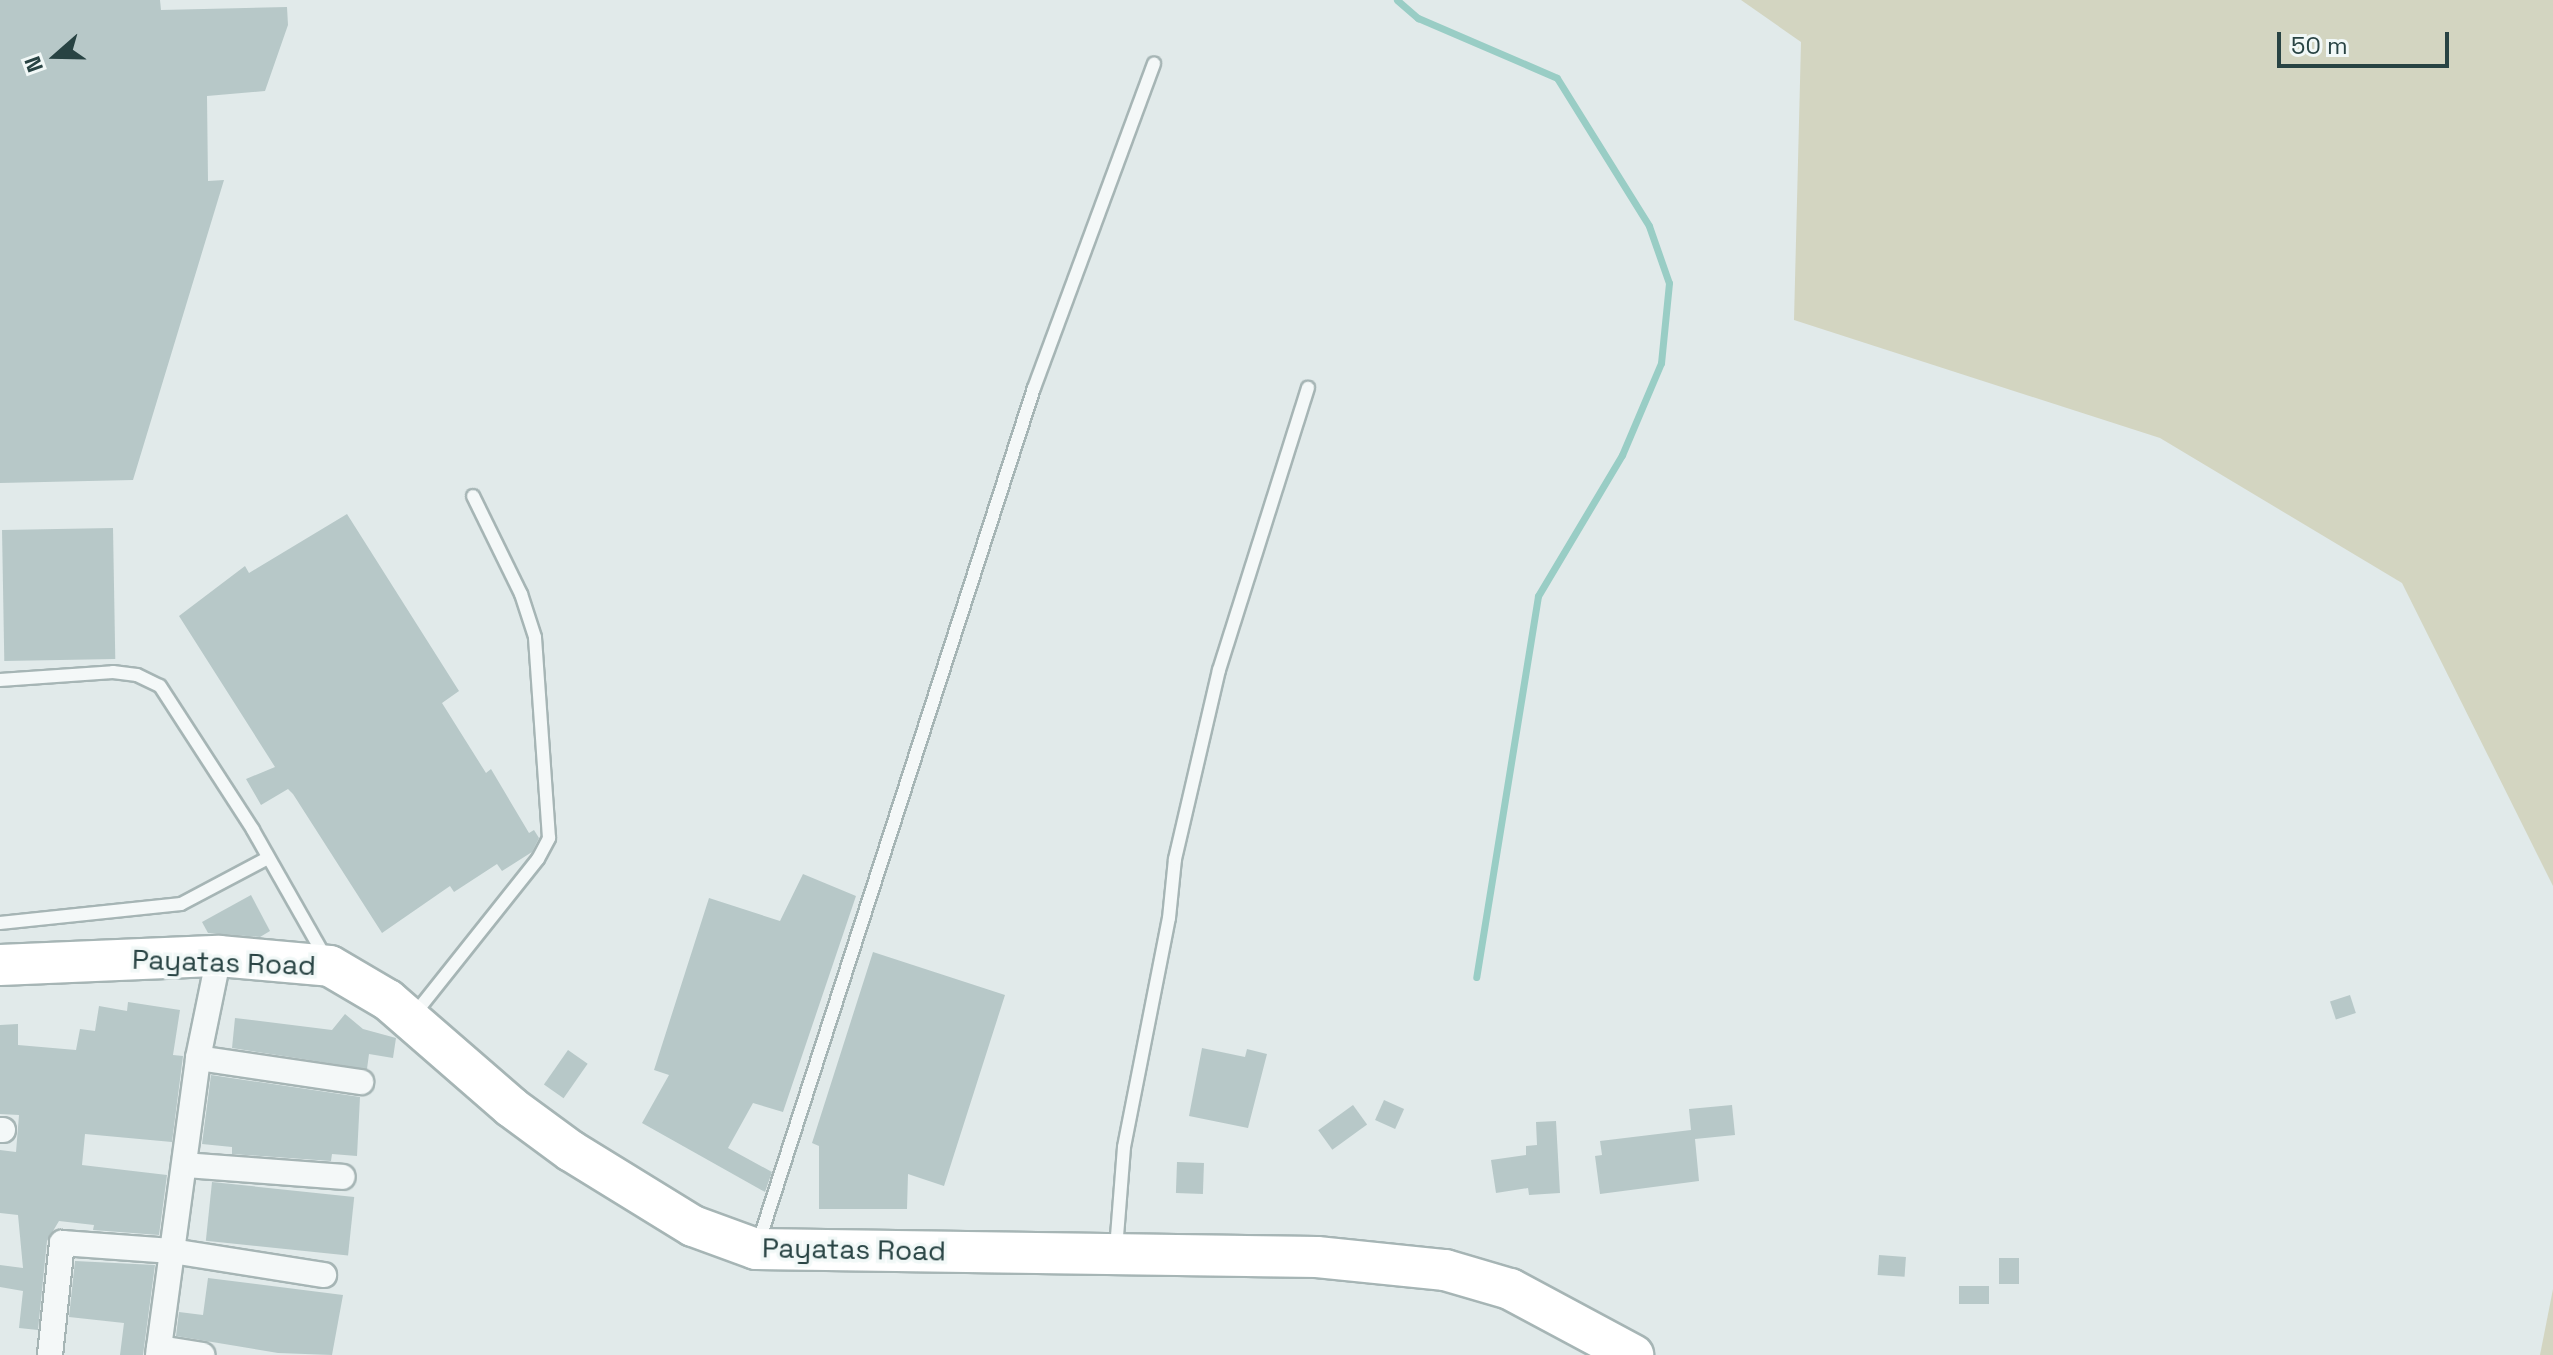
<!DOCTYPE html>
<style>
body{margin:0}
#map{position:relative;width:2553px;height:1355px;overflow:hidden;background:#e1eaea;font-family:"Space Grotesk",sans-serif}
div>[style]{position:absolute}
.green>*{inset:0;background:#d3d5c1}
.stream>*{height:7px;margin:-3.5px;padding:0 3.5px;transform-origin:3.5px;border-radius:3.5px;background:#99cdc5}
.building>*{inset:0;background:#b7c8c8;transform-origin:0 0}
.roads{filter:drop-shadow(2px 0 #a6b5b5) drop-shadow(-2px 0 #a6b5b5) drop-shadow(0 2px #a6b5b5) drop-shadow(0 -2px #a6b5b5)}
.service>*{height:12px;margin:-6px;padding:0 6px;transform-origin:6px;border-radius:6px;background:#f4f8f8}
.minor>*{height:24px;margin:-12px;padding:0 12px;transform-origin:12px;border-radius:12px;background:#f4f8f8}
.primary>*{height:40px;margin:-20px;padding:0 20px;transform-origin:20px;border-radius:20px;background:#fff}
span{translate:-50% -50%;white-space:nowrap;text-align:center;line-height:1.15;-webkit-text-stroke:7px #f1f8f7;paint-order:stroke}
.street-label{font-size:28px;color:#284343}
.north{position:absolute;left:16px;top:16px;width:80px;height:80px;-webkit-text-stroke:6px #f1f8f7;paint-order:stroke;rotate:250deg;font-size:22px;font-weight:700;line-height:32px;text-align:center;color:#284343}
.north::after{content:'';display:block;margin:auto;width:28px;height:36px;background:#284343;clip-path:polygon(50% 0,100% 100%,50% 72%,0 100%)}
.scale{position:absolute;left:2277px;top:32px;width:172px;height:36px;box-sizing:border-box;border:4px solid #284343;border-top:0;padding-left:10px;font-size:24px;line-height:28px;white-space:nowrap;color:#284343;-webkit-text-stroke:6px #f1f8f7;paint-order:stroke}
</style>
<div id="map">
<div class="green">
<div style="clip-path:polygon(1741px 0,2553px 0,2553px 886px,2402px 583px,2160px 438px,1794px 320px,1801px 42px)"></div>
<div style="clip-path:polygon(2553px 1289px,2553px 1355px,2540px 1355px)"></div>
</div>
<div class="stream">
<div style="left:1397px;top:0;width:28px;rotate:41deg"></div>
<div style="left:1418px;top:18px;width:151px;rotate:23.3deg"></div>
<div style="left:1557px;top:78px;width:174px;rotate:58.1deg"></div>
<div style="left:1649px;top:226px;width:60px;rotate:70.7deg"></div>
<div style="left:1669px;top:283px;width:80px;rotate:95.7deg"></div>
<div style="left:1661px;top:363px;width:100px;rotate:113deg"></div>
<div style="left:1622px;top:455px;width:164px;rotate:120.8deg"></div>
<div style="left:1538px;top:596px;width:386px;rotate:99.2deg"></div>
</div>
<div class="building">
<div style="clip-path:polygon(0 0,160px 0,161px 10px,287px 7px,288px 25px,265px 91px,207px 96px,208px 181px,224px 180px,133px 480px,0 483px)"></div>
<div style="clip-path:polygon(347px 514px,459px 691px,442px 703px,486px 773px,491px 769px,529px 833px,534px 830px,539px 838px,532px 852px,502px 871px,497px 864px,454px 892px,450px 886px,382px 933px,293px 794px,288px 789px,261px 805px,246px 779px,275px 767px,179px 616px,245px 566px,249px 573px)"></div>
<div style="left:113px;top:528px;width:131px;height:111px;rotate:89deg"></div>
<div style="clip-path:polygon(803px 874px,856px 896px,783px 1112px,753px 1103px,728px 1148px,772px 1172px,765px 1192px,642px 1123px,669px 1075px,654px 1070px,709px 898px,780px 921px)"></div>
<div style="clip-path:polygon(251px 895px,270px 931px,260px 937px,208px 933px,202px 922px)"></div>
<div style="clip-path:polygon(873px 952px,1005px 995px,944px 1186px,908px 1174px,907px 1209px,819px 1209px,819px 1146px,812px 1143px)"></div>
<div style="left:2350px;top:995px;width:19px;height:21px;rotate:72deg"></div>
<div style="clip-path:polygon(128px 1002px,180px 1010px,173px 1055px,183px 1056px,172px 1142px,85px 1134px,82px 1165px,167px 1175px,159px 1235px,93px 1230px,94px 1225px,59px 1221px,47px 1241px,38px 1330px,19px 1328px,23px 1291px,0 1287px,0 1265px,23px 1268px,18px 1215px,0 1213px,0 1150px,16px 1152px,19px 1115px,0 1114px,0 1025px,18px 1024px,18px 1045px,76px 1050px,80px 1029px,95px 1031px,99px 1006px,127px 1011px)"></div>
<div style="clip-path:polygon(345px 1014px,363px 1029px,396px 1038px,393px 1058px,369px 1054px,367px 1069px,232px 1048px,235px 1018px,332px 1030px)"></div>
<div style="clip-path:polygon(1202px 1048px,1245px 1057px,1247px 1049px,1267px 1054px,1248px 1128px,1189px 1116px)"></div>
<div style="left:568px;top:1050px;width:24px;height:42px;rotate:35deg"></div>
<div style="clip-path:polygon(211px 1075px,360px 1097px,357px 1156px,332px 1154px,331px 1161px,232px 1154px,232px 1147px,202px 1144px)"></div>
<div style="left:1384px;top:1100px;width:22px;height:22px;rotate:24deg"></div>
<div style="left:1353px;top:1105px;width:24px;height:43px;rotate:54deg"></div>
<div style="clip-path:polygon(1732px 1105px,1735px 1135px,1695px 1139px,1699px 1181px,1600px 1194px,1595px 1156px,1602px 1155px,1600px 1141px,1691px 1130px,1689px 1109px)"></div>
<div style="clip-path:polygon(1556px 1121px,1560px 1193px,1529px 1195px,1528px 1188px,1496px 1193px,1491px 1160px,1526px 1155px,1526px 1146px,1537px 1145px,1536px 1122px)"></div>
<div style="left:1177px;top:1162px;width:27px;height:31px;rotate:2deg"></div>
<div style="left:212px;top:1182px;width:143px;height:59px;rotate:6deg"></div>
<div style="left:1879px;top:1255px;width:27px;height:20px;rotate:4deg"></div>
<div style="left:1999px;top:1258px;width:20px;height:26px"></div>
<div style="clip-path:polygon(75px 1261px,155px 1265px,143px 1355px,120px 1355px,124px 1323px,69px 1317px)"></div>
<div style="clip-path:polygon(208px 1278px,343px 1295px,332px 1355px,278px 1353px,176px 1336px,179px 1312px,203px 1315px)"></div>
<div style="left:1959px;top:1286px;width:30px;height:18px"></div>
</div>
<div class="roads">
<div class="service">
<div style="left:0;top:680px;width:113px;rotate:-4deg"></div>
<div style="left:113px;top:672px;width:24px;rotate:7deg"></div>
<div style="left:137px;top:675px;width:25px;rotate:26deg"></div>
<div style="left:160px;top:686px;width:171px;rotate:57.1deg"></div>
<div style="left:253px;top:830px;width:146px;rotate:60.4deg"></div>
<div style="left:0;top:923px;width:182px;rotate:-6deg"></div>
<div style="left:181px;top:904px;width:98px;rotate:-27.9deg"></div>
<div style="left:413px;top:1016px;width:201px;rotate:-51.5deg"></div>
<div style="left:538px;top:859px;width:24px;rotate:-62deg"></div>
<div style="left:549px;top:838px;width:201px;rotate:-94deg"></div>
<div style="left:535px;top:637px;width:45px;rotate:-108deg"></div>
<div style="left:521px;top:594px;width:109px;rotate:-116.1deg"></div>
<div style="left:758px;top:1244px;width:899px;rotate:-72.13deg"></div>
<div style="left:1034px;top:388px;width:346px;rotate:-69.7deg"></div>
<div style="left:1116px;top:1249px;width:102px;rotate:-85.5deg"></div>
<div style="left:1124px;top:1147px;width:233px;rotate:-78.9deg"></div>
<div style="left:1169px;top:918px;width:59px;rotate:-84.2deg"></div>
<div style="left:1175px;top:859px;width:194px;rotate:-76.9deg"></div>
<div style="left:1219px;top:670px;width:296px;rotate:-72.5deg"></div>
</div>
<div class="minor">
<div style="left:198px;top:1058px;width:165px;rotate:8.4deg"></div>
<div style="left:0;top:1130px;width:3px"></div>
<div style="left:185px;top:1165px;width:158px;rotate:4.3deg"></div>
<div style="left:159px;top:1348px;width:44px;rotate:9.2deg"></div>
<div style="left:50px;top:1355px;width:113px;rotate:-83.9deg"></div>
<div style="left:62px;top:1243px;width:110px;rotate:4.2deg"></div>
<div style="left:172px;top:1251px;width:154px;rotate:9deg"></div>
<div style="left:158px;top:1355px;width:300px;rotate:-82.3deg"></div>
<div style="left:198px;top:1058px;width:104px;rotate:-78.4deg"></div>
</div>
<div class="primary">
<div style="left:0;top:965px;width:219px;rotate:-2.4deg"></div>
<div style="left:219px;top:956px;width:111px;rotate:5.1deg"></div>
<div style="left:330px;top:966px;width:67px;rotate:30.4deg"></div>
<div style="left:388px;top:1000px;width:163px;rotate:41deg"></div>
<div style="left:511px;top:1107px;width:74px;rotate:36.3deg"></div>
<div style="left:571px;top:1151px;width:143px;rotate:31.6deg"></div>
<div style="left:693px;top:1226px;width:67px;rotate:20.1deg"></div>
<div style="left:756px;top:1249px;width:561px;rotate:0.82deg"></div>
<div style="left:1317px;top:1257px;width:129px;rotate:5.8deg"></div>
<div style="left:1445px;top:1270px;width:68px;rotate:16.3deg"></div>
<div style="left:1510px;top:1289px;width:140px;rotate:28.2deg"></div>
</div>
</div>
<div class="street-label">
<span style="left:224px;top:962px;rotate:2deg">Payatas Road</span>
<span style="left:854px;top:1249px;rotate:1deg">Payatas Road</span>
</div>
<div class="north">N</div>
<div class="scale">50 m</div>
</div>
